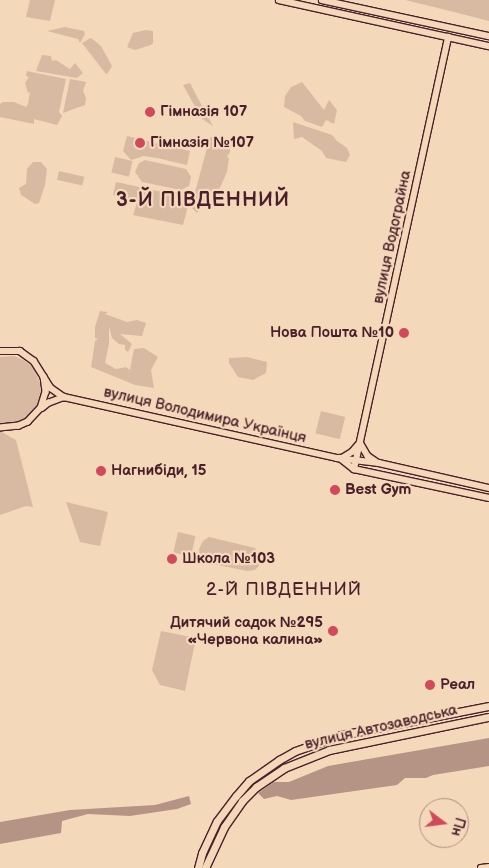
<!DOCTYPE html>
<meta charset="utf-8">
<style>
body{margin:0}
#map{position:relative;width:489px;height:868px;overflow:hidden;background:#f4d8ba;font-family:"Balsamiq Sans",sans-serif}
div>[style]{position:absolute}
.green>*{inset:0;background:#d8baa2;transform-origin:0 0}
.water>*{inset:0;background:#b59485}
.roads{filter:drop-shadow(1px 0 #4a1f2b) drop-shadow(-1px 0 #4a1f2b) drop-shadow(0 1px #4a1f2b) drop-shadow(0 -1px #4a1f2b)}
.tertiary>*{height:5.5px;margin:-2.75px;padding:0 2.75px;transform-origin:2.75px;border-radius:2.75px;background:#f4d8ba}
.primary>*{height:7px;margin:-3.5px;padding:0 3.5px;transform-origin:3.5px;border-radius:3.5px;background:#f4d8ba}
.dots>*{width:14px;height:14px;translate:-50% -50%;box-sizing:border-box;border:2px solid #f4d8ba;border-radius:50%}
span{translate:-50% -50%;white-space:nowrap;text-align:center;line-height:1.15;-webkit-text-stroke:4.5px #f4d8ba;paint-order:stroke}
.poi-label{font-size:15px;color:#4a1f2b;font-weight:700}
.left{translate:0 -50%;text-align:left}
.right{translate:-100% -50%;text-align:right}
.street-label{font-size:15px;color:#4a1f2b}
.quarter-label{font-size:18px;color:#4a1f2b;letter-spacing:1px}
.district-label{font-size:20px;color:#4a1f2b;font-weight:700;letter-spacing:1px}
.north{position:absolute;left:419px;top:798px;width:50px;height:50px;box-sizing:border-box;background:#f4d8ba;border:1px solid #b08e81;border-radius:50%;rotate:105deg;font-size:14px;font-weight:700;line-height:20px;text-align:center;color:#4a1f2b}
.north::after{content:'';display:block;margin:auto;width:18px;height:22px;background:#d1495b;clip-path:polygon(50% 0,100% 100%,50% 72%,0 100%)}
</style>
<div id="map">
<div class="green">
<div style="clip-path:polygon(30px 0,55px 0,50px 21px,26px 17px)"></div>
<div style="clip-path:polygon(405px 0,489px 0,489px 21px,446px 10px)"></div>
<div style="clip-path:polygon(65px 27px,84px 31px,85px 34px,80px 43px,78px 39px,47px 31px)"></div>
<div style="clip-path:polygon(146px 30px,153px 31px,153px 43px,151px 45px,135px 50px,127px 47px,133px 33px)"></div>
<div style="clip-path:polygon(91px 38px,101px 46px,112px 66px,108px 73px,106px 74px,82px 43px)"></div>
<div style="clip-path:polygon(42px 55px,51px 56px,52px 61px,56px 60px,70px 69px,75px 63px,83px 73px,77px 78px,36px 71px)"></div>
<div style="clip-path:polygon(27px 71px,66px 79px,59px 112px,62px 116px,57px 125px,34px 119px,34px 124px,0 117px,0 104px,3px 102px,14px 102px,26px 107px,28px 104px,30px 92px,28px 93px,25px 83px,29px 77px,26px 76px)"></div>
<div style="clip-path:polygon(70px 79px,86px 82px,83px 91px,86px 98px,85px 105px,63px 113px)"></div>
<div style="clip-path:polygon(302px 82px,324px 110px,329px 100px,337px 110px,334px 124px,326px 120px,322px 127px,305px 121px,301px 116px,284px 107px,285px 96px,291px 87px)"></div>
<div style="clip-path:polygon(190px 83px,194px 91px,213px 126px,202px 119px,183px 85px)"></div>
<div style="clip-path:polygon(293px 122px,332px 135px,337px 141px,347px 148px,350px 155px,346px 162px,326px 158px,322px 151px,302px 137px,294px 139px)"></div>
<div style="clip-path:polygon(127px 136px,190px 151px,187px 165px,157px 158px,144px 156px,131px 160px,123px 151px)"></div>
<div style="clip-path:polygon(210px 137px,232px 145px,224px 148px,230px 148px,230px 152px,227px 157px,229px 158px,227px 172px,214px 201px,212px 192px,197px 213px,191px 207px)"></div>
<div style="left:115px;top:157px;width:18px;height:16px;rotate:13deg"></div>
<div style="clip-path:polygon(145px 160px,186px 169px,191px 177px,189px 186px,181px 190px,142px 182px,135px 172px,139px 163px)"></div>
<div style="clip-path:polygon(33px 162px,41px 162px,47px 169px,45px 185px,39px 203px,35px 204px,21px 195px,19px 188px,26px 184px,27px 169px)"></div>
<div style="left:59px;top:171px;width:26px;height:9px;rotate:13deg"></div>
<div style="clip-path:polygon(116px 182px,190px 198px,183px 225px,133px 215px,140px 193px,137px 200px,113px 195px)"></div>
<div style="clip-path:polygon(100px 311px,108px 312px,105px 314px,127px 322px,137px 320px,146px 323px,142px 336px,120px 334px,132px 344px,128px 352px,125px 350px,125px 345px,119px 344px,112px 338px,109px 326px,109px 344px,105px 363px,116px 369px,126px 367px,130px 370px,134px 349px,144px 348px,158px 357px,151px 370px,154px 388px,135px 385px,91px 367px,95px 341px,98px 339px,95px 338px,95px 327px)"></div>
<div style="clip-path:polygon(14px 356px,23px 360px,33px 367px,42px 387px,41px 397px,38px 406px,25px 419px,16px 423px,4px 424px,0 423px,0 357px)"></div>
<div style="clip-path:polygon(247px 357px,267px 362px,266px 373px,253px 380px,238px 377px,229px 363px,229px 358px)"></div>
<div style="left:321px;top:411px;width:25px;height:23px;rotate:14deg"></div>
<div style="clip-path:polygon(0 431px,16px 440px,33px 507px,26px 506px,0 515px)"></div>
<div style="clip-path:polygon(66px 502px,108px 512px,100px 546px,80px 542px)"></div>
<div style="left:178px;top:532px;width:18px;height:21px;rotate:13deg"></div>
<div style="clip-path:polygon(209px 537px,255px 548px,261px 557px,259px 566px,255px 570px,247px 571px,204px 562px,200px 558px,199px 549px,203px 541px)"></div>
<div style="clip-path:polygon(161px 631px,196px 638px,185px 691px,160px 685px,152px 670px)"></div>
</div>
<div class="water">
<div style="clip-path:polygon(489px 738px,489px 766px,433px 775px,426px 778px,405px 778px,397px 785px,291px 800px,277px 796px,264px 799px,258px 793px,274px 782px,289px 782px,328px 766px)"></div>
<div style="clip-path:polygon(189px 796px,191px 804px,177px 809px,130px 816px,88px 814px,62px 821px,61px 833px,0 844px,0 822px,70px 810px,155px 805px)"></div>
</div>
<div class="roads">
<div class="tertiary">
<div style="left:279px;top:0;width:215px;rotate:12.4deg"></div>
<div style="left:322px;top:0;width:171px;rotate:12.2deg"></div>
<div style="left:0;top:351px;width:20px"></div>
<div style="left:20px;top:351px;width:17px;rotate:36deg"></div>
<div style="left:34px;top:361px;width:19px;rotate:58deg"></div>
<div style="left:44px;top:377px;width:15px;rotate:82deg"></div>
<div style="left:46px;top:392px;width:17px;rotate:107deg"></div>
<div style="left:41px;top:408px;width:19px;rotate:133deg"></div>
<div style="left:28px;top:422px;width:10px;rotate:156deg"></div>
<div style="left:19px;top:426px;width:19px;rotate:174deg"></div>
<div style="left:44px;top:377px;width:13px;rotate:58deg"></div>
<div style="left:51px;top:388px;width:16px;rotate:35deg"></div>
<div style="left:64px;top:397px;width:280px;rotate:12.6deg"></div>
<div style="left:337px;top:458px;width:42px;rotate:6.8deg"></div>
<div style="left:379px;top:463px;width:113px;rotate:12.8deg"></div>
<div style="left:42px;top:408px;width:8px;rotate:-40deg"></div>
<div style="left:48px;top:403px;width:17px;rotate:-21deg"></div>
<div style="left:361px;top:444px;width:14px;rotate:60deg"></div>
<div style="left:368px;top:456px;width:11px;rotate:34deg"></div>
<div style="left:340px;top:458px;width:18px;rotate:38deg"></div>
<div style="left:354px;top:469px;width:138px;rotate:12.1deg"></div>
<div style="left:342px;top:458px;width:12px;rotate:-31deg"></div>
<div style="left:352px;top:452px;width:9px;rotate:-49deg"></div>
<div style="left:354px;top:469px;width:442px;rotate:-77.7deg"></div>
<div style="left:481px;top:868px;width:8px;rotate:-7deg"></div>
</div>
<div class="primary">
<div style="left:198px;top:868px;width:16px;rotate:-75deg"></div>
<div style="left:202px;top:853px;width:35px;rotate:-65deg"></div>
<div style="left:217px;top:821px;width:31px;rotate:-53deg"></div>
<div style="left:236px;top:796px;width:20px;rotate:-49deg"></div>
<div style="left:249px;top:781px;width:37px;rotate:-35deg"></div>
<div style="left:279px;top:760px;width:18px;rotate:-29deg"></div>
<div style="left:295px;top:751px;width:49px;rotate:-19.2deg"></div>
<div style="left:341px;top:735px;width:151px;rotate:-11.1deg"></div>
<div style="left:205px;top:868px;width:45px;rotate:-65.1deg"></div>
<div style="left:224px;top:827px;width:32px;rotate:-55deg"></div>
<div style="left:242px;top:801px;width:20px;rotate:-45deg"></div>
<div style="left:256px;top:787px;width:34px;rotate:-34deg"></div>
<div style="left:284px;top:768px;width:48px;rotate:-21.8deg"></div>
<div style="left:329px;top:750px;width:163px;rotate:-11.7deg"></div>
</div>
</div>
<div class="dots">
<div style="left:150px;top:112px;background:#d1495b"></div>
<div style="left:140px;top:143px;background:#d1495b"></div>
<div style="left:404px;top:333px;background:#d1495b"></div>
<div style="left:101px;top:471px;background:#d1495b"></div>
<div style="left:335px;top:490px;background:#d1495b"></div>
<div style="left:172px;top:559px;background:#d1495b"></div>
<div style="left:333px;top:631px;background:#d1495b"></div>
<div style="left:430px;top:685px;background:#d1495b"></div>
</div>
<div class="poi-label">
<span class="left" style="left:160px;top:112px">Гімназія 107</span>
<span class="left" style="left:150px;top:143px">Гімназія №107</span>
<span class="right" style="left:394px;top:333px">Нова Пошта №10</span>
<span class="left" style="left:111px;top:471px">Нагнибіди, 15</span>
<span class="left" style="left:345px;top:490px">Best Gym</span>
<span class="left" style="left:182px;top:559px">Школа №103</span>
<span class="right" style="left:323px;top:631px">Дитячий садок №295<br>«Червона калина»</span>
<span class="left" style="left:440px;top:685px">Реал</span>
</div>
<div class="street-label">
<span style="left:392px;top:237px;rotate:-78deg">вулиця Водограйна</span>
<span style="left:205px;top:415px;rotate:13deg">вулиця Володимира Українця</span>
<span style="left:381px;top:727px;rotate:-13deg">вулиця Автозаводська</span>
</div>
<div class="quarter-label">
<span style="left:284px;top:590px">2-Й ПІВДЕННИЙ</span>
</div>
<div class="district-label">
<span style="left:203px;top:200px">3-Й ПІВДЕННИЙ</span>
</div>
<div class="north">Пн</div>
</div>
